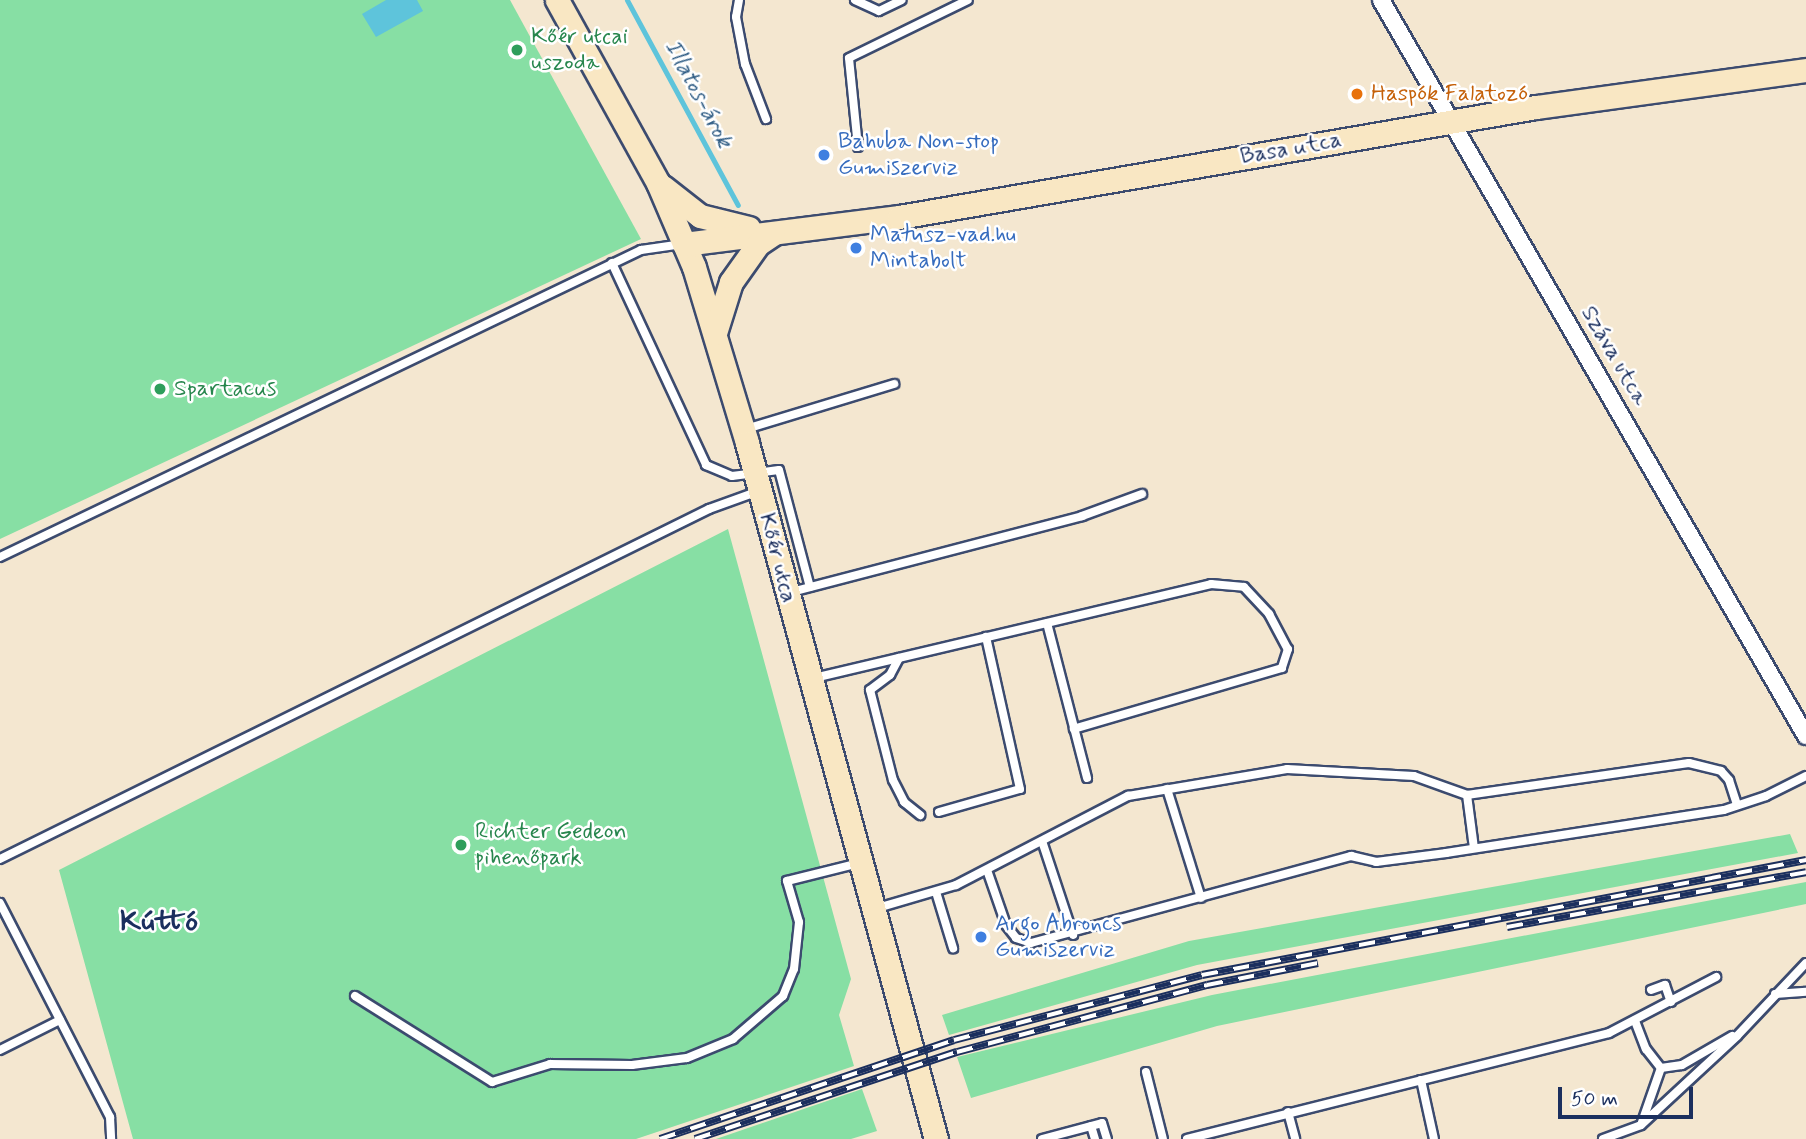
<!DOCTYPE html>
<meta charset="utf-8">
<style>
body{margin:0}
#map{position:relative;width:1806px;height:1139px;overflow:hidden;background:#f4e7d0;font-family:Mynerve,sans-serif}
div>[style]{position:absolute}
.green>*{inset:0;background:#87dfa4}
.water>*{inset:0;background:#5ec4db}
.stream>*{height:5px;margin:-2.5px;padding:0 2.5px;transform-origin:2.5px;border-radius:2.5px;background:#5ec4db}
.roads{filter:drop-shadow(2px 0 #3c4b6f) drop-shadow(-2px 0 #3c4b6f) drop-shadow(0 2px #3c4b6f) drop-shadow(0 -2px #3c4b6f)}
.lane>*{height:8px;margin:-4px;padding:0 4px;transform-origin:4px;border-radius:4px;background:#fff}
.street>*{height:16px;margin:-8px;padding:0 8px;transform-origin:8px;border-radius:8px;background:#fff}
.secondary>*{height:23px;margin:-11.5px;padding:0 11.5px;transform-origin:11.5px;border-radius:11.5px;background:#f9e7c3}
.rail>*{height:8px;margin-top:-4px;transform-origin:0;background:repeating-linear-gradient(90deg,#fff 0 16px,#1b2f5e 0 32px);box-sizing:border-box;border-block:2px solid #1b2f5e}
.dots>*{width:19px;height:19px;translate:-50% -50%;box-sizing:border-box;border:4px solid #fff;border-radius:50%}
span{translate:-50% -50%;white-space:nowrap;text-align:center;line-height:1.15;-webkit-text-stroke:5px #fff;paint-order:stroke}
.leisure-label{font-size:23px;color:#27864d}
.left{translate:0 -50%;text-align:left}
.food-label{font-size:23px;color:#c56008}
.shop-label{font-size:23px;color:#366cbe}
.street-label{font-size:23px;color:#1b2f5e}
.water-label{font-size:24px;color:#2f5c84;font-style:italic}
.district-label{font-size:30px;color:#1b2f5e;font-weight:700}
.scale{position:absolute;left:1558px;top:1087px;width:135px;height:32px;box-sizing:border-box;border:4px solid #1b2f5e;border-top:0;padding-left:9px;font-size:21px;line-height:24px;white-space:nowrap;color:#1b2f5e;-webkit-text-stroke:5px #fff;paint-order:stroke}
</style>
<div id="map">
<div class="green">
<div style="clip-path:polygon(0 0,510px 0,641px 239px,0 539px)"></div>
<div style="clip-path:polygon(728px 529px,851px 979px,839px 1015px,854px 1066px,636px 1139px,133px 1139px,59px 870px)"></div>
<div style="clip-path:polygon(1790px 834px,1798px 853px,1197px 965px,949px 1035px,942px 1015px,1189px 941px)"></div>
<div style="clip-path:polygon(1806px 882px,1806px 904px,1217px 1026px,971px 1098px,957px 1057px,1212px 995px)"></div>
<div style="clip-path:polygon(862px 1089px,877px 1131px,851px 1139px,716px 1139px)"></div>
</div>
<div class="water">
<div style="clip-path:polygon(386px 0,417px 0,423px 11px,376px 37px,362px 14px)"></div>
</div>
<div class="stream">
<div style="left:627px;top:0;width:233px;rotate:61.6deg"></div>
</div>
<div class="roads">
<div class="lane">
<div style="left:739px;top:0;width:17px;rotate:100deg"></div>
<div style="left:736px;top:17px;width:48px;rotate:79.2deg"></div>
<div style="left:745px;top:64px;width:59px;rotate:69.1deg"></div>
<div style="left:855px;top:0;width:26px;rotate:25deg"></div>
<div style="left:879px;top:11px;width:25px;rotate:-26deg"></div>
<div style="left:858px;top:147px;width:89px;rotate:-95.8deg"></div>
<div style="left:849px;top:58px;width:132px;rotate:-26deg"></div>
<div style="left:612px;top:263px;width:223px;rotate:65deg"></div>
<div style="left:706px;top:465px;width:28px;rotate:23deg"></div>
<div style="left:732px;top:476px;width:47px;rotate:-7.3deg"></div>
<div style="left:779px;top:470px;width:121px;rotate:75.2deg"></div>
<div style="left:746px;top:429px;width:155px;rotate:-16.9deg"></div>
<div style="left:0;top:557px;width:711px;rotate:-25.59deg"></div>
<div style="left:641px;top:250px;width:42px;rotate:-8.1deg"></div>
<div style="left:791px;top:592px;width:301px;rotate:-14.6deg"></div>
<div style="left:1082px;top:516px;width:64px;rotate:-20.1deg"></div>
<div style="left:1047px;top:623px;width:160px;rotate:75.5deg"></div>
<div style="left:899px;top:658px;width:19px;rotate:118deg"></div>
<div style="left:890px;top:675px;width:25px;rotate:143deg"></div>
<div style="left:870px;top:690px;width:93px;rotate:75.7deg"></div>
<div style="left:893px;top:780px;width:25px;rotate:63deg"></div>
<div style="left:904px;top:802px;width:21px;rotate:39deg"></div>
<div style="left:814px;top:678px;width:408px;rotate:-13.3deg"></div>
<div style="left:1211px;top:584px;width:33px;rotate:5deg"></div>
<div style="left:1244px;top:587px;width:37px;rotate:47deg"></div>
<div style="left:1269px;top:614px;width:40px;rotate:62deg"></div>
<div style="left:1288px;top:649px;width:20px;rotate:108deg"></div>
<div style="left:1282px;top:668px;width:217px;rotate:163.7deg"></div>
<div style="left:1167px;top:789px;width:114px;rotate:72.7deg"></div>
<div style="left:1467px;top:795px;width:53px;rotate:82.5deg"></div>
<div style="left:939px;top:812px;width:84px;rotate:-15.9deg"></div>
<div style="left:1020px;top:789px;width:156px;rotate:-102.6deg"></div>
<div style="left:1042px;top:841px;width:99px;rotate:71.7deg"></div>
<div style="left:0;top:859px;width:791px;rotate:-26.27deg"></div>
<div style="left:709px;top:509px;width:53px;rotate:-19.8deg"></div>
<div style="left:987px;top:870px;width:58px;rotate:70.9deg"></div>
<div style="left:1006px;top:925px;width:16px;rotate:52deg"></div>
<div style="left:1016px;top:938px;width:16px;rotate:18deg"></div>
<div style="left:1031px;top:943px;width:332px;rotate:-15.2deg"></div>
<div style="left:1351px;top:856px;width:26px;rotate:13deg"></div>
<div style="left:1376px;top:862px;width:71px;rotate:-7.3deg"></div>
<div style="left:1446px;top:853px;width:281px;rotate:-8.8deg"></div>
<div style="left:1724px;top:810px;width:44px;rotate:-18.4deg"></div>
<div style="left:1766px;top:796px;width:45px;rotate:-26.6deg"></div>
<div style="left:936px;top:892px;width:59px;rotate:73.1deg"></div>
<div style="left:0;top:903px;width:241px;rotate:62.8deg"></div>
<div style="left:110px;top:1117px;width:22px;rotate:87deg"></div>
<div style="left:874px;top:909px;width:85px;rotate:-16.3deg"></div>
<div style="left:956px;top:885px;width:194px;rotate:-27.4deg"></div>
<div style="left:1128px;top:796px;width:161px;rotate:-9.6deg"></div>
<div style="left:1287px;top:769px;width:127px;rotate:3.2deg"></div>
<div style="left:1414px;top:776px;width:56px;rotate:19.7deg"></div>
<div style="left:1467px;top:795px;width:224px;rotate:-8.2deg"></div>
<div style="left:1689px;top:763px;width:33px;rotate:14deg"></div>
<div style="left:1721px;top:771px;width:12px;rotate:48deg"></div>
<div style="left:1729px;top:780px;width:26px;rotate:72deg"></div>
<div style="left:1651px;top:990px;width:15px;rotate:-20deg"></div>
<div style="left:1665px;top:985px;width:18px;rotate:71deg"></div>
<div style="left:1775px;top:994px;width:31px;rotate:-4deg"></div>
<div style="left:355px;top:996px;width:162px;rotate:32.1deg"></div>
<div style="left:492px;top:1082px;width:61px;rotate:-17.2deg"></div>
<div style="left:550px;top:1064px;width:82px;rotate:0.7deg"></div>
<div style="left:632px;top:1065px;width:55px;rotate:-7.3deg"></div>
<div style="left:687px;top:1058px;width:50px;rotate:-22.4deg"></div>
<div style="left:733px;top:1039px;width:66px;rotate:-40.7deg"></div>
<div style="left:783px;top:996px;width:29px;rotate:-68deg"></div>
<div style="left:794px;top:969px;width:47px;rotate:-83.9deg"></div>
<div style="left:799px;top:922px;width:43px;rotate:-106.3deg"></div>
<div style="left:787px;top:881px;width:75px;rotate:-13.9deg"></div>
<div style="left:1635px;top:1021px;width:30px;rotate:69deg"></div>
<div style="left:1646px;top:1049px;width:24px;rotate:52deg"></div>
<div style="left:1661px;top:1068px;width:21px;rotate:-8deg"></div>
<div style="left:1682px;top:1065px;width:58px;rotate:-30.1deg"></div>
<div style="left:0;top:1050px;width:67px;rotate:-26.6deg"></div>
<div style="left:1146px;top:1072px;width:69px;rotate:75.8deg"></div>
<div style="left:1421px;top:1080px;width:60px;rotate:77.6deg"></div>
<div style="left:1288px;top:1112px;width:28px;rotate:75deg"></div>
<div style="left:1641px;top:1125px;width:60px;rotate:-70.7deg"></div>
<div style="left:1091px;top:1126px;width:14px;rotate:73deg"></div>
<div style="left:1042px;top:1139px;width:62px;rotate:-14.9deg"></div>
<div style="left:1102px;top:1123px;width:17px;rotate:73deg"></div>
<div style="left:1187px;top:1139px;width:435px;rotate:-14.1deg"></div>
<div style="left:1609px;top:1033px;width:121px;rotate:-27.6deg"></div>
<div style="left:1603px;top:1139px;width:40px;rotate:-20.2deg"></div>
<div style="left:1641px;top:1125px;width:131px;rotate:-42.8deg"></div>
<div style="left:1737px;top:1036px;width:100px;rotate:-46.6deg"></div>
</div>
<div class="street">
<div style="left:1381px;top:0;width:850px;rotate:60deg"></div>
</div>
<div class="secondary">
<div style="left:557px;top:0;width:209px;rotate:61.1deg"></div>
<div style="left:658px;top:183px;width:91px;rotate:66.8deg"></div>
<div style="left:694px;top:267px;width:184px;rotate:73.2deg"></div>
<div style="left:747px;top:443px;width:721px;rotate:74.81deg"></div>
<div style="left:663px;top:187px;width:47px;rotate:38.1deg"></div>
<div style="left:700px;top:216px;width:50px;rotate:13.8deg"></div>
<div style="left:684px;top:244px;width:217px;rotate:-7.2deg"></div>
<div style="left:899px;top:217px;width:646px;rotate:-9.8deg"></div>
<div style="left:1536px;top:107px;width:273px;rotate:-7.8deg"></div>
<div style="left:715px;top:333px;width:53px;rotate:-72.6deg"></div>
<div style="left:731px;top:282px;width:47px;rotate:-54.6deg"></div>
<div style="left:758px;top:244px;width:18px;rotate:-34deg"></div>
</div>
</div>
<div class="rail">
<div style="left:1507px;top:927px;width:304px;rotate:-10.4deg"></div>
<div style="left:660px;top:1139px;width:310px;rotate:-18.6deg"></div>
<div style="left:954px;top:1040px;width:256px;rotate:-14.7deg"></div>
<div style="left:1202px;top:975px;width:615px;rotate:-10.78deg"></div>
<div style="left:695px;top:1139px;width:276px;rotate:-18.4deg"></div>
<div style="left:957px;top:1052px;width:259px;rotate:-15deg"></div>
<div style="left:1207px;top:985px;width:113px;rotate:-11.2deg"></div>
</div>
<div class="dots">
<div style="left:517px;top:50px;background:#2e9e5b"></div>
<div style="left:1357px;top:94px;background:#e8710a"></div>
<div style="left:824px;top:155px;background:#3f7fe0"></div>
<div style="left:856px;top:248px;background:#3f7fe0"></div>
<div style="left:160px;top:389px;background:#2e9e5b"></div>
<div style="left:461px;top:845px;background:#2e9e5b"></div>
<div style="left:981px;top:937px;background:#3f7fe0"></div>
</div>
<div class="leisure-label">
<span class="left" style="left:531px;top:50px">Kőér utcai<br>uszoda</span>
<span class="left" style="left:174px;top:389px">Spartacus</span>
<span class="left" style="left:475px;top:845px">Richter Gedeon<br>pihenőpark</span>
</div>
<div class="food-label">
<span class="left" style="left:1371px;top:94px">Haspók Falatozó</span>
</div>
<div class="shop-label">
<span class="left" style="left:838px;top:155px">Bahuba Non-stop<br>Gumiszerviz</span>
<span class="left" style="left:870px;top:248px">Matusz-vad.hu<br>Mintabolt</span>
<span class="left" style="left:995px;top:937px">Argo Abroncs<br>Gumiszerviz</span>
</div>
<div class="street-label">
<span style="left:1291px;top:149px;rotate:-10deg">Basa utca</span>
<span style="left:1614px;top:356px;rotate:60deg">Száva utca</span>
<span style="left:777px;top:558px;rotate:75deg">Kőér utca</span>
</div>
<div class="water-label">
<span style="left:698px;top:94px;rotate:62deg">Illatos-árok</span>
</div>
<div class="district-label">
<span style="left:159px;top:922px">Kúttó</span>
</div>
<div class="scale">50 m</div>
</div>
